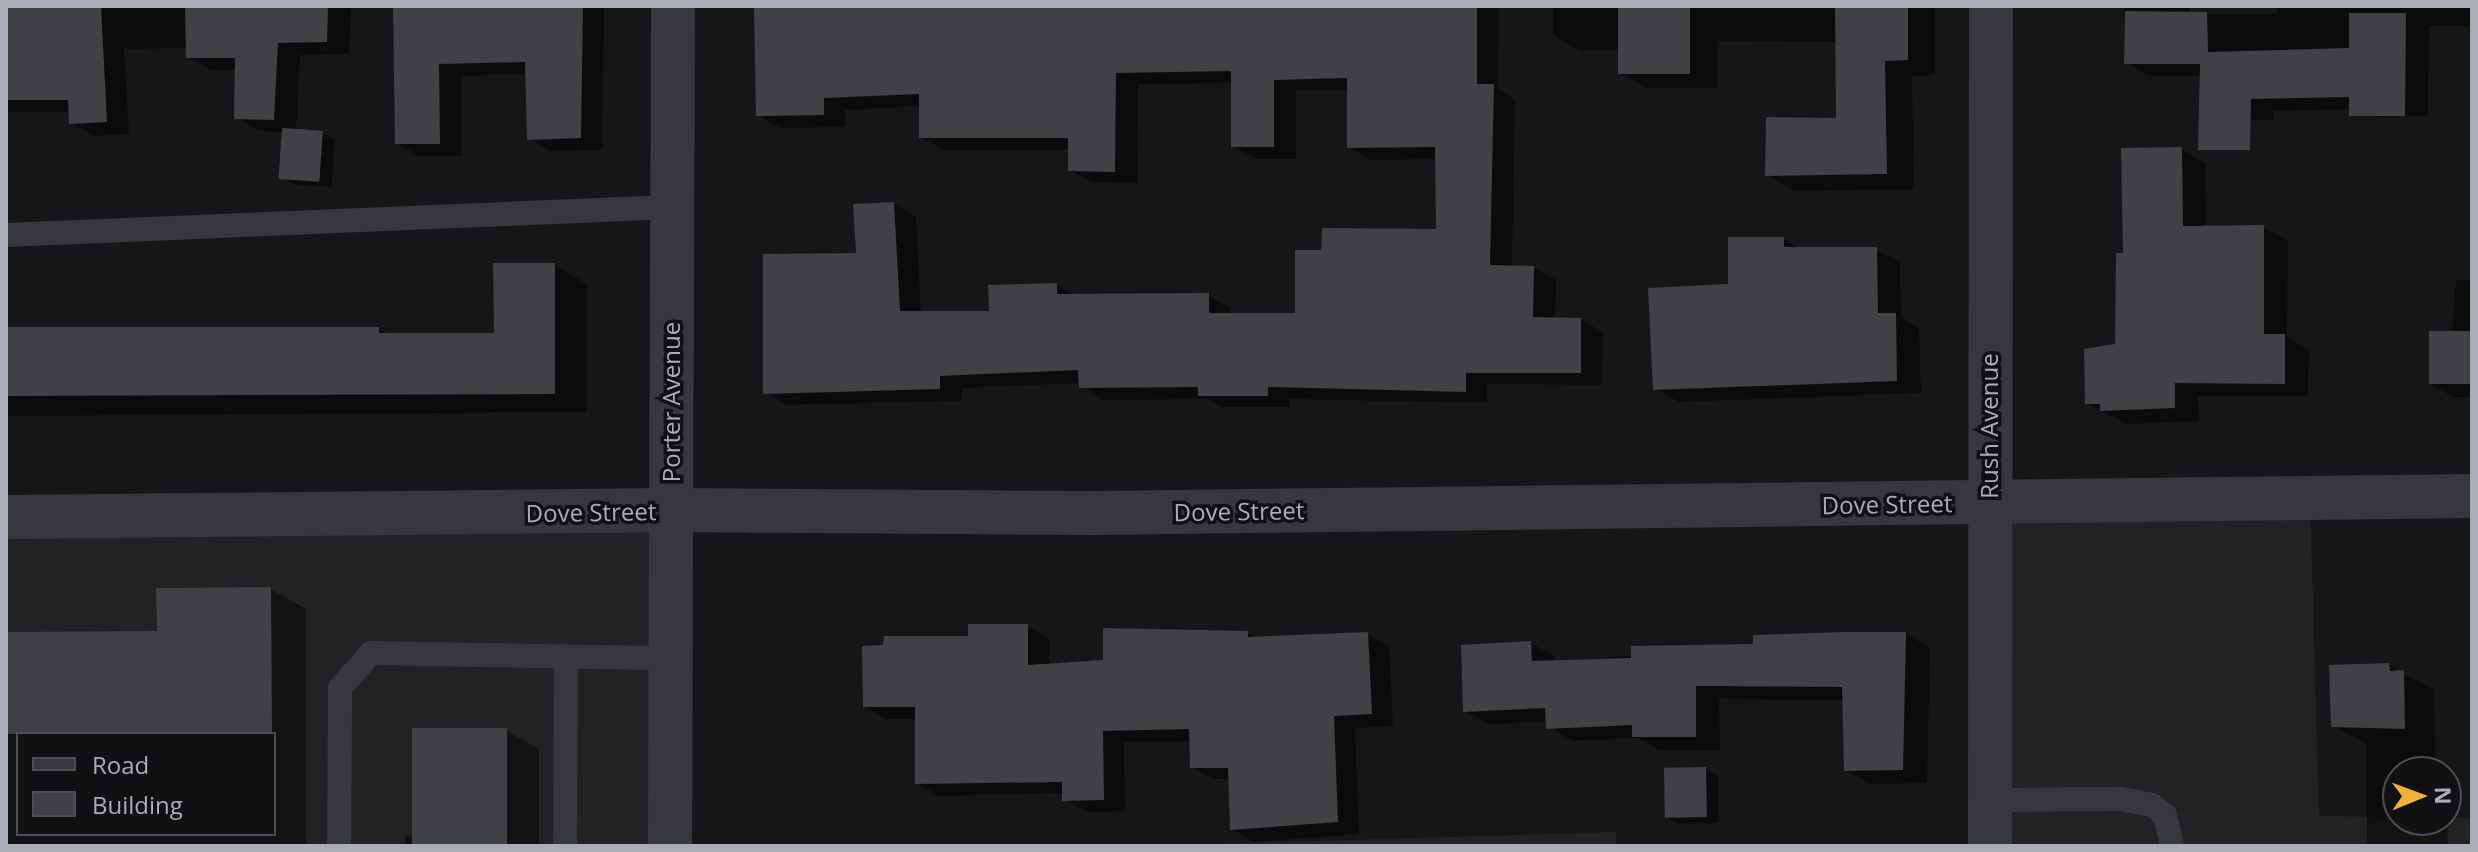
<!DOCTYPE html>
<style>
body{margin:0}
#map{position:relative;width:2478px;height:852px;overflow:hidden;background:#161618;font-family:"Open Sans",sans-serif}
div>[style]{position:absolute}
.built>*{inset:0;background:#222225}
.shadow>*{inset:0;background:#0007}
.building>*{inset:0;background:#404145;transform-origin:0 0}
.service>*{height:24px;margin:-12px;padding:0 12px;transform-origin:12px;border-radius:12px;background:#37383d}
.minor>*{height:44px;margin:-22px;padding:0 22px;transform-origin:22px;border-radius:22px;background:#37383d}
span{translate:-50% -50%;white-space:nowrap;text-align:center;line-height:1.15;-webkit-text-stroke:7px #111113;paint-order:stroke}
.street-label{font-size:24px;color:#a8adb8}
.frame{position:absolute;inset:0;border:8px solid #a8adb8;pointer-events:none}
.legend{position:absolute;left:16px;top:732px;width:260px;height:104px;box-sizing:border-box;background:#111113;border:2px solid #4d4f55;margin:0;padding:10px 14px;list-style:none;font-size:24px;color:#a8adb8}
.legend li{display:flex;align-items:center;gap:16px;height:40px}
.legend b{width:40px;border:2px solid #4d4f55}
.north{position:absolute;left:2382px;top:756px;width:80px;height:80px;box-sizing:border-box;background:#111113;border:2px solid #4d4f55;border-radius:50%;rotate:89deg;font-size:22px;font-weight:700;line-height:32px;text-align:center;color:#a8adb8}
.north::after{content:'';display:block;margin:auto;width:28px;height:36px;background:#f2b134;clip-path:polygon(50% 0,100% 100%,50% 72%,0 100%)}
</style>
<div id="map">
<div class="built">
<div style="clip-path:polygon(2310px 499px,2319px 816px,2472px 818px,2472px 846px,1990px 846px,1989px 503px)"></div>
<div style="clip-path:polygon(evenodd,670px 510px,670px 846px,6px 846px,6px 517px,670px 510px,18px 734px,274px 734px,274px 834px,18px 834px,18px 734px)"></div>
<div style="clip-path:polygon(1616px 832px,1617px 846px,1139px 846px)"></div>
</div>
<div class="shadow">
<div style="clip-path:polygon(6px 6px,351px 6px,349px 54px,300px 55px,296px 131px,322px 132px,334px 139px,332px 187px,294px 185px,282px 178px,284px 132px,258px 131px,236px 118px,237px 70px,210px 70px,188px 57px,188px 48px,124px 49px,129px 134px,94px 136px,71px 123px,71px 112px,6px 112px)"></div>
<div style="clip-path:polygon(395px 6px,604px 6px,602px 150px,551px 151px,529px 138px,528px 74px,461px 76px,461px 156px,419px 156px,397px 143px)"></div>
<div style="clip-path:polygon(756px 6px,1499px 6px,1498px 89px,1515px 99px,1512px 267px,1534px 268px,1556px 280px,1555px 319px,1581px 320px,1603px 332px,1602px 385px,1487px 384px,1487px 403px,1289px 399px,1289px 407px,1223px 407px,1208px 399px,1103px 400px,1080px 383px,962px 388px,962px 401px,787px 405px,765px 392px,894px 204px,916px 217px,921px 313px,991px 313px,1056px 285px,1077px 296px,1208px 295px,1230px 308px,1230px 315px,1297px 315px,1323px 252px,1438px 231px,1437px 159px,1371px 160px,1349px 147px,1349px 90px,1296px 91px,1296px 159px,1256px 159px,1233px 146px,1233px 83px,1138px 84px,1137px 183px,1092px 182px,1070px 170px,1070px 150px,944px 150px,921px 137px,921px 106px,845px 110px,845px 127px,780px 128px,758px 115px)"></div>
<div style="clip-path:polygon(1553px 6px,1935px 6px,1935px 75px,1912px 76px,1914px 189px,1795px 191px,1767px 175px,1838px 120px,1837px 42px,1717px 41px,1717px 88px,1647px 88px,1619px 72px,1619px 50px,1580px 51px,1553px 35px)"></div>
<div style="clip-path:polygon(2124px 6px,2190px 6px,2190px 14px,2277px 14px,2277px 6px,2472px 6px,2472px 26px,2429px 26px,2428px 116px,2374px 117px,2360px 109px,2274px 111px,2274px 120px,2224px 121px,2202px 76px,2149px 76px,2125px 62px)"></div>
<div style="clip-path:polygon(2181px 149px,2205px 163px,2206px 227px,2264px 227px,2288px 241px,2287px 338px,2309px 350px,2308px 396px,2198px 396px,2199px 421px,2126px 424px,2087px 403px,2117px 346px,2125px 255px)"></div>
<div style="clip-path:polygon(1783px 239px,1801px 249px,1876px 249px,1900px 262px,1901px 318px,1919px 328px,1921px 393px,1679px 402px,1655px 388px,1730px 286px)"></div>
<div style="clip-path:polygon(554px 265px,587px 284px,587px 412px,6px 416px,6px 329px,379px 329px,390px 335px,496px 335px)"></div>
<div style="clip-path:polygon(2456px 280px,2472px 280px,2472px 397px,2453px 397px,2429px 383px,2452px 333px)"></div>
<div style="clip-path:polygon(evenodd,271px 589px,306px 609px,306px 846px,6px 846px,6px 634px,159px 633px,271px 589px,18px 734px,274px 734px,274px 834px,18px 834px,18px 734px)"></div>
<div style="clip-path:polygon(1027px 626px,1049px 639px,1049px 665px,1105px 662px,1247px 633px,1256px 638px,1367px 634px,1389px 646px,1393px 726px,1355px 728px,1359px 834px,1253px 842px,1232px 829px,1230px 779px,1214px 779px,1192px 767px,1191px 741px,1124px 742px,1125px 811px,1086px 812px,1064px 799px,1064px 793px,939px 796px,917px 783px,917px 719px,886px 719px,865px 706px,970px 638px)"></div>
<div style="clip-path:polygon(1906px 634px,1930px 648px,1927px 783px,1870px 784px,1846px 770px,1845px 700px,1719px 699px,1720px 750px,1658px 750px,1638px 738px,1572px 741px,1548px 727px,1548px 722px,1489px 724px,1465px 711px,1531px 643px,1555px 657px,1555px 662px)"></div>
<div style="clip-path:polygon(2389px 665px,2434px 690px,2436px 772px,2398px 772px,2398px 820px,2446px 820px,2446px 792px,2448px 846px,2367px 846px,2367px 744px,2333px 726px)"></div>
<div style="clip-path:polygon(506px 730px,539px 749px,539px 846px,405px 846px,405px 835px,415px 836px)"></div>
<div style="clip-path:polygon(1706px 769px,1718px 776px,1718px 823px,1679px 824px,1666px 817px)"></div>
</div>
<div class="building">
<div style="clip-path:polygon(6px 6px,101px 6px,107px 122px,69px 124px,68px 100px,6px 100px)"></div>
<div style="clip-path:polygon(185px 6px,328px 6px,327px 42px,278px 43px,274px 120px,234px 119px,235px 58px,186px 58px)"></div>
<div style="clip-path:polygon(393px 6px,583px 6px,581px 138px,527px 140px,525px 62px,439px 64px,440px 144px,395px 144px)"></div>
<div style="clip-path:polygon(754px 6px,1477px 6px,1477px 84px,1494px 84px,1490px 265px,1534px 266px,1533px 317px,1581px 318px,1581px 373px,1466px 373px,1466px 392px,1268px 387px,1268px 396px,1198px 396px,1198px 387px,1079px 388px,1078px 370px,940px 376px,940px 389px,763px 394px,763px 254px,856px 253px,853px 204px,894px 202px,900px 311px,989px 311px,988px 285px,1057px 283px,1057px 294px,1209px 293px,1209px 313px,1295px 313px,1295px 250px,1321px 250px,1322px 228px,1436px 229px,1435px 147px,1347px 148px,1347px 78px,1274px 80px,1274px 147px,1231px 147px,1231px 71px,1116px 73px,1115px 172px,1068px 171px,1068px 138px,919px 138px,919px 94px,824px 98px,824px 115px,756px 116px)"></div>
<div style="left:1618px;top:6px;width:72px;height:68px"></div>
<div style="clip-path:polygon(1835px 6px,1908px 6px,1908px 60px,1885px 61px,1887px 174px,1765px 176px,1766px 117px,1836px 118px)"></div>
<div style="clip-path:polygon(2125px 11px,2207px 12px,2208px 52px,2349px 48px,2349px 13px,2406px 13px,2405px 116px,2349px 116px,2349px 97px,2251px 99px,2250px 150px,2198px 150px,2200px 64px,2124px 64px)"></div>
<div style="left:282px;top:128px;width:41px;height:51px;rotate:4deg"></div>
<div style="clip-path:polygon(2182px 147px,2183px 226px,2264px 225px,2264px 334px,2285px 334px,2285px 384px,2175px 383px,2175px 408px,2100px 411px,2100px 404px,2085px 404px,2084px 349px,2115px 344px,2116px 253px,2123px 253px,2121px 148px)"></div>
<div style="clip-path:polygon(1728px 237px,1784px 237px,1784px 247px,1877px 247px,1878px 313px,1896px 313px,1897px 381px,1653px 390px,1648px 288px,1728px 284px)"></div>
<div style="clip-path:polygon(493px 263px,555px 263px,555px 394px,6px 396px,6px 327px,379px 327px,379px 333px,494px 333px)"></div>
<div style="left:2429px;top:331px;width:43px;height:53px"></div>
<div style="clip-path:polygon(271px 587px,272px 734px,6px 734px,6px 632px,157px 631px,156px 588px)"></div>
<div style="clip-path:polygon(968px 624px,1028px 624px,1028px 665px,1103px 660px,1103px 628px,1248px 631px,1248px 637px,1368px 632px,1372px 714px,1334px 716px,1338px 822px,1230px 830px,1228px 768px,1190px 768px,1189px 729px,1103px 731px,1104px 800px,1062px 801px,1062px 782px,915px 784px,915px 707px,863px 707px,862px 646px,883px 645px,884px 636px,968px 636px)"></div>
<div style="clip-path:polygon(1846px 632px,1906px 632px,1903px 770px,1844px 771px,1842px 687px,1696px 686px,1696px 737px,1632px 737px,1632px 725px,1546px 729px,1545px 708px,1463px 712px,1461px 645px,1531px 641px,1532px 661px,1631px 658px,1631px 646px,1753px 644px,1753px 635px)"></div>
<div style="clip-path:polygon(2389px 663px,2390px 671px,2404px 670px,2405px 729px,2331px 727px,2329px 665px)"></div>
<div style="left:412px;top:728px;width:95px;height:118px"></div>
<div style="left:1706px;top:767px;width:50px;height:42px;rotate:89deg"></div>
</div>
<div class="service">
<div style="left:6px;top:235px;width:666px;rotate:-2.41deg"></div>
<div style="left:1990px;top:800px;width:131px;rotate:-0.4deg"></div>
<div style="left:2121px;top:799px;width:32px;rotate:11deg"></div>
<div style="left:2152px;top:805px;width:16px;rotate:38deg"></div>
<div style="left:2165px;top:815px;width:32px;rotate:77deg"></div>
<div style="left:339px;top:846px;width:158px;rotate:-89.6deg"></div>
<div style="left:340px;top:688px;width:47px;rotate:-48.5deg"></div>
<div style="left:371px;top:653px;width:299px;rotate:1deg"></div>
<div style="left:565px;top:846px;width:190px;rotate:-89.7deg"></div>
</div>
<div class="minor">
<div style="left:6px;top:517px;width:664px;rotate:-0.6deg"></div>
<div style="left:670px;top:510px;width:423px;rotate:0.4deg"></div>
<div style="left:1093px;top:513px;width:1379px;rotate:-0.71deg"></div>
<div style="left:670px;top:846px;width:840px;rotate:-89.8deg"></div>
<div style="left:1990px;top:846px;width:840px;rotate:-89.93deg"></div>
</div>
<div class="street-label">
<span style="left:671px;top:402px;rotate:-90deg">Porter Avenue</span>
<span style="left:1989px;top:426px;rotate:-90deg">Rush Avenue</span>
<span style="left:1887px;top:504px;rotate:-1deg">Dove Street</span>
<span style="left:1239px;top:511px;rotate:-1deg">Dove Street</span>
<span style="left:591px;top:512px;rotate:-1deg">Dove Street</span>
</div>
<div class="frame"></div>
<ul class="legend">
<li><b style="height:10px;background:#37383d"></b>Road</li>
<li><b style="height:22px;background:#404145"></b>Building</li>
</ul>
<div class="north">N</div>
</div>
